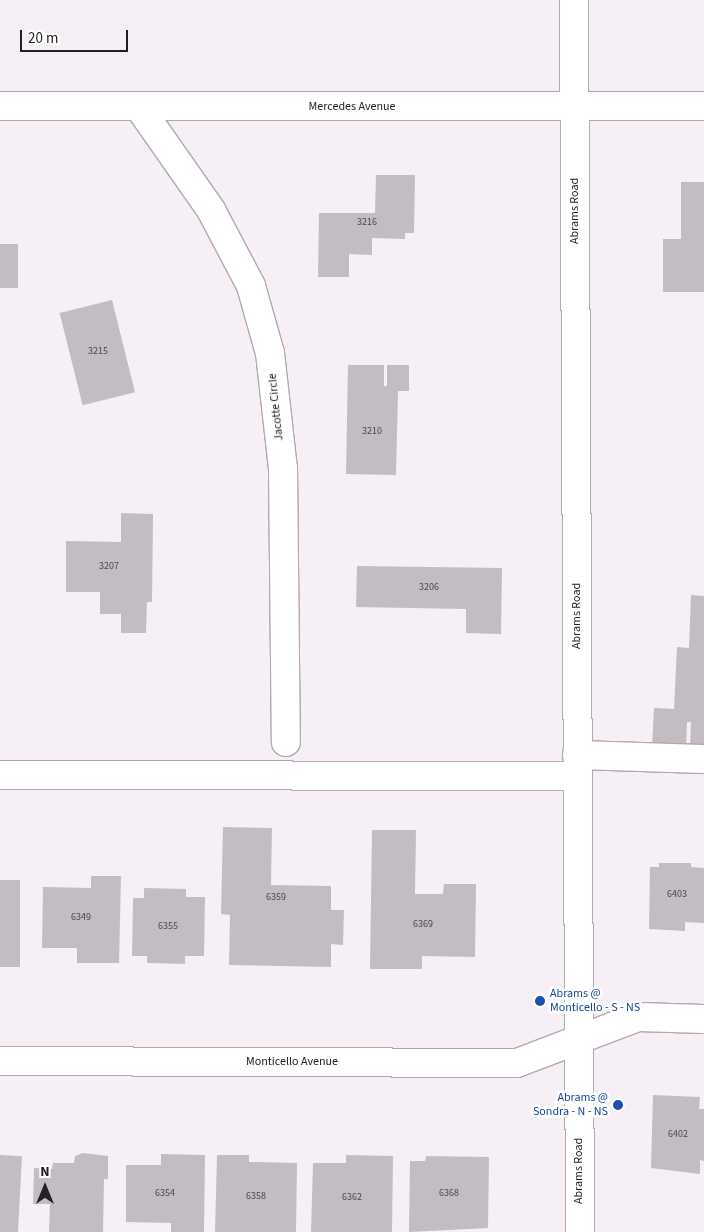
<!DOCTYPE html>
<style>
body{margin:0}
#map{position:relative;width:704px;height:1232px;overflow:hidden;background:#f6eff5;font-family:"Source Sans 3",sans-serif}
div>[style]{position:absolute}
.building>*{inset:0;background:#c3bcc2;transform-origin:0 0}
.roads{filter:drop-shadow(1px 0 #b0a9af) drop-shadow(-1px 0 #b0a9af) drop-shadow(0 1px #b0a9af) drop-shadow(0 -1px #b0a9af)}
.minor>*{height:28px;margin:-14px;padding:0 14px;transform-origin:14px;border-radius:14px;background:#fff}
.major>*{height:28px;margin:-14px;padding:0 14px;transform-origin:14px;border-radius:14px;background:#fff}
.dots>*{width:14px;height:14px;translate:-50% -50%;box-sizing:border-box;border:2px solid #fff;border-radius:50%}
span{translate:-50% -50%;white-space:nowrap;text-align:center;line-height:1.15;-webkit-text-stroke:5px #fff;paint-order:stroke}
.number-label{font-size:10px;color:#4b474a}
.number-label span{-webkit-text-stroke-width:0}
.street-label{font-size:12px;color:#232022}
.transit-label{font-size:12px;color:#164399}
.left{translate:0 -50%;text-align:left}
.right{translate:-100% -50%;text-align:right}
.north{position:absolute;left:20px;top:1162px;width:50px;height:50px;-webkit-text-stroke:4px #fff;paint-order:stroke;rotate:0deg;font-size:14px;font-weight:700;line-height:20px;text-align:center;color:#232022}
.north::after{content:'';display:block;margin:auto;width:18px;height:22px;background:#232022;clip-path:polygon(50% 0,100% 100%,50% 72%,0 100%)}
.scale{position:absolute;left:20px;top:30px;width:108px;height:22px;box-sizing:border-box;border:2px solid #232022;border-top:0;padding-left:6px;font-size:15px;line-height:18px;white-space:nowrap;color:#232022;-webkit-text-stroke:4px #fff;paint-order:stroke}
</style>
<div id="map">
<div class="building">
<div style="clip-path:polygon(376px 175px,415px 175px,414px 233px,405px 233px,405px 239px,372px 238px,372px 255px,349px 254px,349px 277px,318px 277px,319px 213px,375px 213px)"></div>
<div style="clip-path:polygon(681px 182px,704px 182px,704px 292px,663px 292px,663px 239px,681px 239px)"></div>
<div style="left:0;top:244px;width:18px;height:44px"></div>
<div style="left:112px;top:300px;width:95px;height:54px;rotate:76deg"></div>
<div style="clip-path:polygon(348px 365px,384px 365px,384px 386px,387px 386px,387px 365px,409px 365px,409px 391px,398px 391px,396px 475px,346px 474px)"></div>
<div style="clip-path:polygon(121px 513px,153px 514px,152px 602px,147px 602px,146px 633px,121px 633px,121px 614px,100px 614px,100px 592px,66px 592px,66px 541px,121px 542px)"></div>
<div style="clip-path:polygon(357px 566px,502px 568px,501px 634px,466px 633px,466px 609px,356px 607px)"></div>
<div style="clip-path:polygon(691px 595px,704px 596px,704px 749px,690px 748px,691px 722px,687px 722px,686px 749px,652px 748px,654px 708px,674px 709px,677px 647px,689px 648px)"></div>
<div style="clip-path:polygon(223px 827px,272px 828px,271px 885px,331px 886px,331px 910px,344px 910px,343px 945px,331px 944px,331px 967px,229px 965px,230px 915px,221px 914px)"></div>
<div style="clip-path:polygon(372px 830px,416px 830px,415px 894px,443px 894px,444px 884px,476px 884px,475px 957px,422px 956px,422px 969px,370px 969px)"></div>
<div style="clip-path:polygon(659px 863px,691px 863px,691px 867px,704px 868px,704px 923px,685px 922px,685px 931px,649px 929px,650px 867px,659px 867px)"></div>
<div style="clip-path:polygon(91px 876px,121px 876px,119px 963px,77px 963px,77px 948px,42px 948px,43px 887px,91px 888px)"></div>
<div style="left:0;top:880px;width:20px;height:87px"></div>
<div style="clip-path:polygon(144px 888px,186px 889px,186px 897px,205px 897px,204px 956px,185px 956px,185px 964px,147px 963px,147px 956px,132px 956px,133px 898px,144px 898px)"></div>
<div style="clip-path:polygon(653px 1095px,700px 1097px,699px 1109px,704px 1109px,704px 1161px,700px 1160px,700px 1174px,651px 1168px)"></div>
<div style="clip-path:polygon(83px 1153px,108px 1156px,108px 1179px,104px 1179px,103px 1232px,49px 1232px,50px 1204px,33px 1204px,34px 1168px,52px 1169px,53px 1163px,74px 1163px,75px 1156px)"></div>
<div style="clip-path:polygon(161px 1154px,205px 1155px,204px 1232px,171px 1232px,171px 1223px,126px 1222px,126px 1165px,161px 1165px)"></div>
<div style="left:0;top:1155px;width:22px;height:77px;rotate:3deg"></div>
<div style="clip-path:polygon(217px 1155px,249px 1155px,249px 1162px,297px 1163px,296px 1232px,215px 1232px)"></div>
<div style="clip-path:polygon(346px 1155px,393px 1156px,392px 1232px,311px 1232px,313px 1163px,346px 1163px)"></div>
<div style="clip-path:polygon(426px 1156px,489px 1157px,488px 1228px,409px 1232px,410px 1161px,425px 1161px)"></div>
</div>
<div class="roads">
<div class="minor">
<div style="left:0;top:106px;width:704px"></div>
<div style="left:139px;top:107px;width:126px;rotate:55deg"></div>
<div style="left:211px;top:210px;width:86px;rotate:62.2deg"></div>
<div style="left:251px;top:286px;width:70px;rotate:74.2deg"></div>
<div style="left:270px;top:353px;width:116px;rotate:83.6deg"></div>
<div style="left:283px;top:468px;width:274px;rotate:89.4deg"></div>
<div style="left:577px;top:755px;width:127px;rotate:1.8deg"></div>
<div style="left:0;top:775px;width:577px;rotate:0.1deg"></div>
<div style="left:0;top:1061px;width:517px;rotate:0.22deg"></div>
<div style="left:517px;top:1063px;width:129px;rotate:-20.8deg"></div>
<div style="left:638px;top:1017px;width:66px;rotate:1.7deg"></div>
</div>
<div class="major">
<div style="left:574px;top:0;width:1232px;rotate:89.72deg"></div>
</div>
</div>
<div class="dots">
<div style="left:540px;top:1001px;background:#1a4fb4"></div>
<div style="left:618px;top:1105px;background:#1a4fb4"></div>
</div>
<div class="number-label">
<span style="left:367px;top:223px">3216</span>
<span style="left:98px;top:352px">3215</span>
<span style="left:372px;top:432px">3210</span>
<span style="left:109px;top:567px">3207</span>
<span style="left:429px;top:588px">3206</span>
<span style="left:677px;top:895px">6403</span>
<span style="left:276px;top:898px">6359</span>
<span style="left:81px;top:918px">6349</span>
<span style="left:423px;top:925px">6369</span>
<span style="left:168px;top:927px">6355</span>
<span style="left:678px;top:1135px">6402</span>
<span style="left:165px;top:1194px">6354</span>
<span style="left:449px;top:1194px">6368</span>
<span style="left:256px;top:1197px">6358</span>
<span style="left:352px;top:1198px">6362</span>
</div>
<div class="street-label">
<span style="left:352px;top:107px">Mercedes Avenue</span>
<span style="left:575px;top:211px;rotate:-90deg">Abrams Road</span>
<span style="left:276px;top:407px;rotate:-96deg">Jacotte Circle</span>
<span style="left:577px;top:616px;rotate:-90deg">Abrams Road</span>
<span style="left:292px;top:1062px">Monticello Avenue</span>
<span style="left:579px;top:1171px;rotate:-90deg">Abrams Road</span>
</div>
<div class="transit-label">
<span class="left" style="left:550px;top:1001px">Abrams @<br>Monticello - S - NS</span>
<span class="right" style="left:608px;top:1105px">Abrams @<br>Sondra - N - NS</span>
</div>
<div class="north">N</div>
<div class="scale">20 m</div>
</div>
